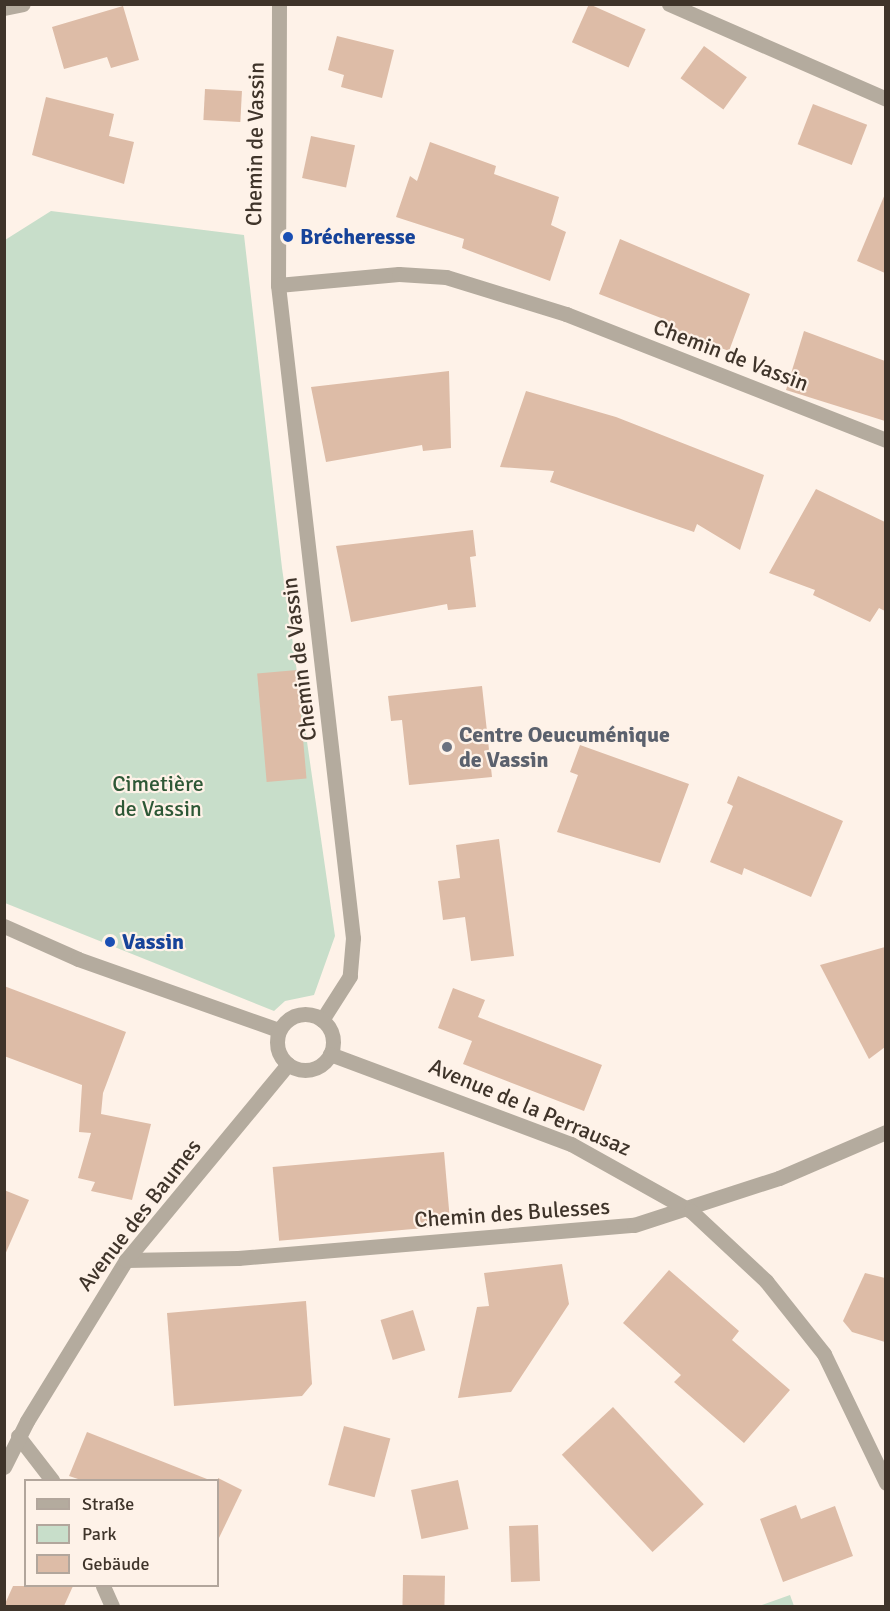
<!DOCTYPE html>
<meta charset="utf-8">
<style>
body{margin:0}
#map{position:relative;width:890px;height:1611px;overflow:hidden;background:#fef2e8;font-family:Signika,sans-serif}
div>[style]{position:absolute}
.green>*{inset:0;background:#c8deca}
.building>*{inset:0;background:#ddbca7;transform-origin:0 0}
.minor>*{height:15px;margin:-7.5px;padding:0 7.5px;transform-origin:7.5px;border-radius:7.5px;background:#b4ab9e}
.tertiary>*{height:15px;margin:-7.5px;padding:0 7.5px;transform-origin:7.5px;border-radius:7.5px;background:#b4ab9e}
.tertiary>.ring{margin:-7.5px;padding:0;box-sizing:content-box;background:none;border:15px solid #b4ab9e;border-radius:50%}
.dots>*{width:16px;height:16px;translate:-50% -50%;box-sizing:border-box;border:3px solid #fef2e8;border-radius:50%}
span{translate:-50% -50%;white-space:nowrap;text-align:center;line-height:1.15;-webkit-text-stroke:4.5px #fef2e8;paint-order:stroke}
.street-label{font-size:22px;color:#3f342a}
.transit-label{font-size:22px;color:#164399;font-weight:700}
.left{translate:0 -50%;text-align:left}
.worship-label{font-size:22px;color:#5b616d;font-weight:700}
.park-label{font-size:22px;color:#2e5836}
.frame{position:absolute;inset:0;border:6px solid #3f342a;pointer-events:none}
.legend{position:absolute;left:24px;top:1479px;width:195px;height:108px;box-sizing:border-box;background:#fef2e8;border:2px solid #b2a69c;margin:0;padding:8px 10px;list-style:none;font-size:18px;color:#3f342a}
.legend li{display:flex;align-items:center;gap:12px;height:30px}
.legend b{width:30px;border:2px solid #b2a69c}
</style>
<div id="map">
<div class="green">
<div style="clip-path:polygon(51px 211px,244px 235px,282px 568px,335px 936px,314px 995px,285px 1001px,274px 1011px,5px 903px,5px 240px)"></div>
<div style="clip-path:polygon(790px 1595px,794px 1606px,759px 1606px)"></div>
</div>
<div class="building">
<div style="left:589px;top:4px;width:62px;height:42px;rotate:24deg"></div>
<div style="clip-path:polygon(123px 6px,139px 60px,111px 68px,107px 57px,64px 69px,52px 27px)"></div>
<div style="clip-path:polygon(337px 36px,394px 50px,382px 98px,341px 87px,344px 75px,328px 70px)"></div>
<div style="left:704px;top:46px;width:53px;height:40px;rotate:36deg"></div>
<div style="left:205px;top:89px;width:37px;height:31px;rotate:3deg"></div>
<div style="clip-path:polygon(46px 97px,114px 114px,109px 136px,134px 142px,124px 184px,32px 155px)"></div>
<div style="left:813px;top:104px;width:58px;height:43px;rotate:21deg"></div>
<div style="left:311px;top:136px;width:45px;height:43px;rotate:12deg"></div>
<div style="clip-path:polygon(430px 142px,496px 166px,494px 174px,559px 197px,551px 225px,566px 232px,550px 281px,462px 248px,464px 239px,396px 217px,410px 176px,417px 181px)"></div>
<div style="clip-path:polygon(885px 194px,885px 273px,857px 261px)"></div>
<div style="clip-path:polygon(620px 239px,750px 294px,729px 351px,659px 325px,661px 318px,599px 294px)"></div>
<div style="clip-path:polygon(804px 331px,885px 361px,885px 421px,786px 390px)"></div>
<div style="clip-path:polygon(449px 371px,451px 448px,423px 451px,422px 445px,326px 462px,311px 387px)"></div>
<div style="clip-path:polygon(526px 391px,616px 417px,764px 475px,740px 550px,697px 524px,694px 532px,550px 482px,554px 471px,500px 467px)"></div>
<div style="clip-path:polygon(816px 489px,885px 522px,885px 611px,879px 608px,870px 622px,813px 595px,815px 590px,769px 573px)"></div>
<div style="clip-path:polygon(473px 530px,476px 556px,470px 557px,476px 607px,448px 610px,447px 604px,351px 622px,336px 546px)"></div>
<div style="left:297px;top:670px;width:109px;height:40px;rotate:85deg"></div>
<div style="clip-path:polygon(482px 686px,492px 777px,409px 785px,402px 720px,391px 721px,388px 696px)"></div>
<div style="clip-path:polygon(580px 745px,689px 784px,660px 863px,557px 832px,578px 775px,570px 772px)"></div>
<div style="clip-path:polygon(738px 776px,843px 821px,811px 897px,744px 868px,742px 875px,710px 862px,733px 806px,727px 803px)"></div>
<div style="clip-path:polygon(499px 839px,514px 956px,471px 961px,465px 917px,443px 920px,438px 881px,460px 878px,456px 845px)"></div>
<div style="clip-path:polygon(885px 947px,885px 1047px,869px 1059px,820px 965px)"></div>
<div style="clip-path:polygon(4px 986px,126px 1032px,103px 1093px,101px 1114px,151px 1124px,132px 1200px,91px 1191px,95px 1182px,78px 1178px,91px 1133px,79px 1132px,82px 1085px,4px 1056px)"></div>
<div style="clip-path:polygon(453px 988px,485px 1000px,478px 1017px,602px 1065px,584px 1111px,463px 1064px,472px 1041px,438px 1028px)"></div>
<div style="left:444px;top:1152px;width:74px;height:172px;rotate:85deg"></div>
<div style="clip-path:polygon(4px 1190px,29px 1200px,4px 1257px)"></div>
<div style="clip-path:polygon(562px 1264px,569px 1304px,511px 1392px,458px 1398px,477px 1307px,489px 1306px,484px 1273px)"></div>
<div style="clip-path:polygon(669px 1270px,739px 1331px,732px 1340px,790px 1390px,744px 1443px,674px 1382px,681px 1375px,623px 1323px)"></div>
<div style="clip-path:polygon(865px 1273px,885px 1278px,885px 1342px,852px 1332px,843px 1321px)"></div>
<div style="clip-path:polygon(306px 1301px,312px 1384px,302px 1396px,174px 1406px,167px 1313px)"></div>
<div style="left:413px;top:1310px;width:42px;height:34px;rotate:73deg"></div>
<div style="left:613px;top:1407px;width:133px;height:70px;rotate:47deg"></div>
<div style="left:344px;top:1426px;width:48px;height:61px;rotate:15deg"></div>
<div style="clip-path:polygon(87px 1432px,207px 1479px,206px 1480px,81px 1480px,69px 1476px)"></div>
<div style="clip-path:polygon(218px 1478px,242px 1490px,218px 1540px)"></div>
<div style="left:458px;top:1480px;width:50px;height:48px;rotate:78deg"></div>
<div style="clip-path:polygon(796px 1505px,801px 1519px,835px 1506px,853px 1556px,783px 1582px,760px 1519px)"></div>
<div style="left:538px;top:1525px;width:56px;height:29px;rotate:88deg"></div>
<div style="left:403px;top:1575px;width:42px;height:31px;rotate:1deg"></div>
<div style="clip-path:polygon(13px 1586px,73px 1586px,64px 1606px,4px 1606px)"></div>
</div>
<div class="minor">
<div style="left:279px;top:4px;width:281px;rotate:90.2deg"></div>
<div style="left:278px;top:285px;width:657px;rotate:83.45deg"></div>
<div style="left:353px;top:938px;width:38px;rotate:95deg"></div>
<div style="left:350px;top:976px;width:52px;rotate:122.5deg"></div>
<div style="left:669px;top:4px;width:237px;rotate:23.6deg"></div>
<div style="left:4px;top:8px;width:19px;rotate:-12deg"></div>
<div style="left:278px;top:285px;width:121px;rotate:-5.2deg"></div>
<div style="left:399px;top:274px;width:47px;rotate:3.7deg"></div>
<div style="left:446px;top:277px;width:126px;rotate:17.1deg"></div>
<div style="left:566px;top:314px;width:344px;rotate:21.5deg"></div>
<div style="left:126px;top:1260px;width:112px;rotate:-1deg"></div>
<div style="left:238px;top:1258px;width:397px;rotate:-4.8deg"></div>
<div style="left:634px;top:1225px;width:152px;rotate:-18deg"></div>
<div style="left:779px;top:1178px;width:116px;rotate:-23.3deg"></div>
<div style="left:18px;top:1436px;width:56px;rotate:52.3deg"></div>
<div style="left:4px;top:1467px;width:51px;rotate:-63.4deg"></div>
<div style="left:27px;top:1421px;width:189px;rotate:-58.4deg"></div>
<div style="left:126px;top:1260px;width:254px;rotate:-50.4deg"></div>
<div style="left:103px;top:1586px;width:22px;rotate:66deg"></div>
</div>
<div class="tertiary">
<div style="left:4px;top:926px;width:81px;rotate:24deg"></div>
<div style="left:78px;top:959px;width:213px;rotate:19.5deg"></div>
<div class="ring" style="left:277px;top:1014px;width:41px;height:41px"></div>
<div style="left:330px;top:1054px;width:257px;rotate:20.5deg"></div>
<div style="left:571px;top:1144px;width:137px;rotate:29.2deg"></div>
<div style="left:691px;top:1211px;width:103px;rotate:43deg"></div>
<div style="left:766px;top:1281px;width:93px;rotate:51.5deg"></div>
<div style="left:824px;top:1354px;width:143px;rotate:64.3deg"></div>
</div>
<div class="dots">
<div style="left:288px;top:237px;background:#1a4fb4"></div>
<div style="left:447px;top:747px;background:#6b7280"></div>
<div style="left:110px;top:942px;background:#1a4fb4"></div>
</div>
<div class="street-label">
<span style="left:255px;top:144px;rotate:-89deg">Chemin de Vassin</span>
<span style="left:731px;top:355px;rotate:21deg">Chemin de Vassin</span>
<span style="left:299px;top:659px;rotate:-97deg">Chemin de Vassin</span>
<span style="left:530px;top:1107px;rotate:23deg">Avenue de la Perrausaz</span>
<span style="left:512px;top:1213px;rotate:-4deg">Chemin des Bulesses</span>
<span style="left:139px;top:1215px;rotate:-52deg">Avenue des Baumes</span>
</div>
<div class="transit-label">
<span class="left" style="left:300px;top:237px">Brécheresse</span>
<span class="left" style="left:122px;top:942px">Vassin</span>
</div>
<div class="worship-label">
<span class="left" style="left:459px;top:747px">Centre Oeucuménique<br>de Vassin</span>
</div>
<div class="park-label">
<span style="left:158px;top:796px">Cimetière<br>de Vassin</span>
</div>
<div class="frame"></div>
<ul class="legend">
<li><b style="height:8px;background:#b4ab9e"></b>Straße</li>
<li><b style="height:16px;background:#c8deca"></b>Park</li>
<li><b style="height:16px;background:#ddbca7"></b>Gebäude</li>
</ul>
</div>
